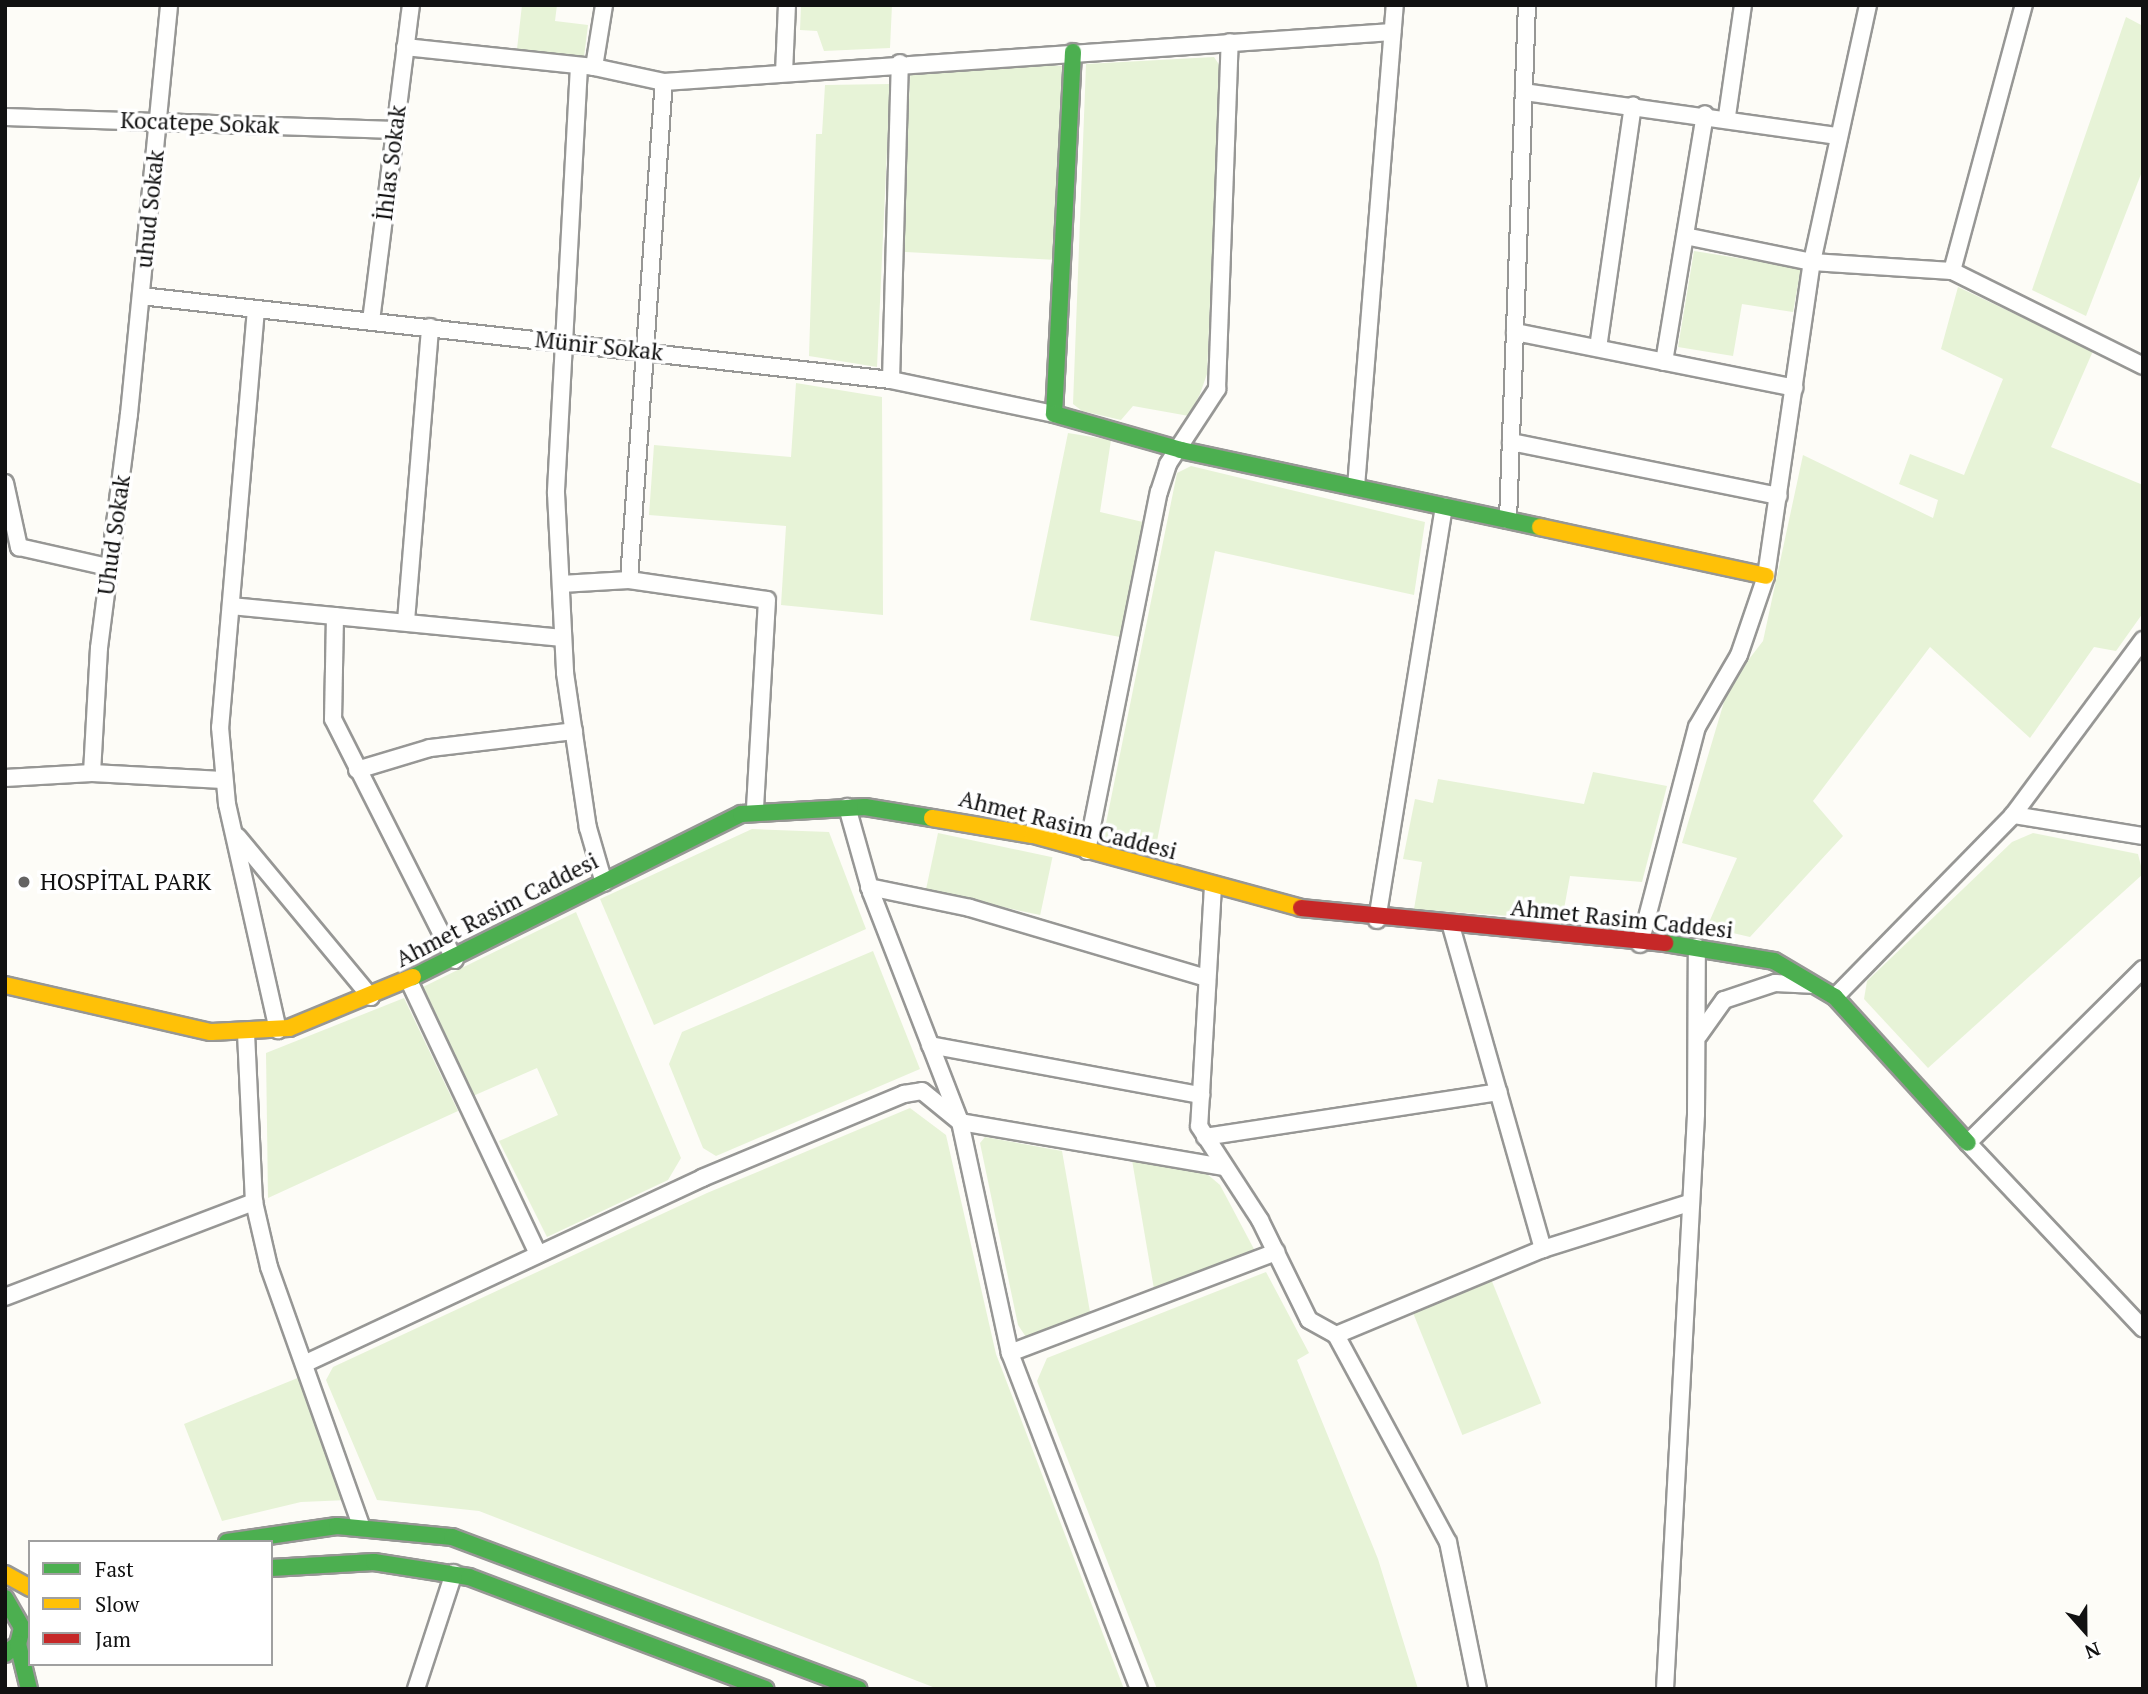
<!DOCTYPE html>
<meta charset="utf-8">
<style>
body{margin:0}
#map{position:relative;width:2148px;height:1694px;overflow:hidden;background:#fdfcf7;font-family:"PT Serif",serif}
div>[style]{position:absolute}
.green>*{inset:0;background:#e7f3d7;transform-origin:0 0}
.roads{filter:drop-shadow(2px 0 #979795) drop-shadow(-2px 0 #979795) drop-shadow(0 2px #979795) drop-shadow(0 -2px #979795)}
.street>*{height:16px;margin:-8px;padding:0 8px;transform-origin:8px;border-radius:8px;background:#fffffe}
.fast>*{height:16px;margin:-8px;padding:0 8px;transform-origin:8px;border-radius:8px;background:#4caf50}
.slow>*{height:16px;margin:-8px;padding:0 8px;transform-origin:8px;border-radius:8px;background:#ffc107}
.jam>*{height:16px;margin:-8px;padding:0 8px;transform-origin:8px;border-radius:8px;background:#c62828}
.dots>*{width:19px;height:19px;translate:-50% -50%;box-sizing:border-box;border:4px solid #fff;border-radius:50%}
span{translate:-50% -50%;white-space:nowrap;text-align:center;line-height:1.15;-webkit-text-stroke:7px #fff;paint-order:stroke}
.street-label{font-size:23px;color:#111}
.poi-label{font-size:23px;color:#111}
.left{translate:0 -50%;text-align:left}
.frame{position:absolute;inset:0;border:7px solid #111;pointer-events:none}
.legend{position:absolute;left:28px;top:1540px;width:245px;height:126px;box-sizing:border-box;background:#fff;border:2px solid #a0a0a0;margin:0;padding:9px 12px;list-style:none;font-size:21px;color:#111}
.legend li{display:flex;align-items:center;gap:14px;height:35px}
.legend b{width:35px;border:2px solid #a0a0a0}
.north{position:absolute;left:2050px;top:1596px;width:70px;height:70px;-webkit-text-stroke:5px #fff;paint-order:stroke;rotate:159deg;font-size:19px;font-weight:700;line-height:28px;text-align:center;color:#111}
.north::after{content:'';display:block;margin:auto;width:24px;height:32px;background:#111;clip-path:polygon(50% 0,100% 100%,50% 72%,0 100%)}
</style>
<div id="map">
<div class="green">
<div style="clip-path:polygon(522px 5px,557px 5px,555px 21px,588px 25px,584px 57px,517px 49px)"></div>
<div style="clip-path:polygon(801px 5px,892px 5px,890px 48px,824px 51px,817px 31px,800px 30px)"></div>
<div style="clip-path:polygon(2126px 17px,2143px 26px,2143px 169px,2086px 316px,2032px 290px)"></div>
<div style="clip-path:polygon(1214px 57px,1220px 66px,1207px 374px,1200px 394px,1189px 416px,1133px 406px,1121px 420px,1082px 411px,1073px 404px,1086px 64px)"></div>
<div style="left:1062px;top:66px;width:194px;height:151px;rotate:93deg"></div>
<div style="clip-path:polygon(890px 84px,877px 367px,809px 356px,816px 134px,822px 134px,825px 85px)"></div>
<div style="clip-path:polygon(1694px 251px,1801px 268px,1793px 312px,1742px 304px,1733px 356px,1678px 347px)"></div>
<div style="clip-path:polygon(1958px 287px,2093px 351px,2051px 447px,2143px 485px,2143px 613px,2116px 651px,2094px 647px,2030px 738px,1930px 647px,1813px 801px,1843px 836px,1750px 937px,1707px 927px,1737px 858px,1682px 843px,1729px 685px,1763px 641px,1803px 455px,1933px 518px,1938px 500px,1899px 484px,1910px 454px,1964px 475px,2003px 379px,1941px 349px)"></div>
<div style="clip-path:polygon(796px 383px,882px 397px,883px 615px,781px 605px,786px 526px,649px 515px,654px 445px,791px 457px)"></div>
<div style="clip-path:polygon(1068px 433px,1111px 440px,1100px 512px,1143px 522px,1120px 637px,1030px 620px)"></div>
<div style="clip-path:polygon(1191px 466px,1425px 522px,1414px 595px,1215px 551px,1154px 856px,1102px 843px,1177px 473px)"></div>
<div style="clip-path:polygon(1593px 772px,1667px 786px,1642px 882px,1570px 876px,1562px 920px,1414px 909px,1422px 862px,1403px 859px,1415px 799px,1433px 803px,1438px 779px,1584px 804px)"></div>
<div style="clip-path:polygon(752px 829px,829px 832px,866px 929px,654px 1025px,600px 899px)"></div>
<div style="left:938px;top:833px;width:117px;height:59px;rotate:12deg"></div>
<div style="clip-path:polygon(2033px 833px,2138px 854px,2143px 874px,1928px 1068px,1864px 999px,1867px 981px,2012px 842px)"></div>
<div style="clip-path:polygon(576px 912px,681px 1158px,668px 1180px,547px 1237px,499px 1141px,558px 1115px,537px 1068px,473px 1096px,423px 987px)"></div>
<div style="clip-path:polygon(873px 951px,920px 1069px,716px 1156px,703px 1148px,669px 1064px,682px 1032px)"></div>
<div style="clip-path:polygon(404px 998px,458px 1111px,268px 1198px,266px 1053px)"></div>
<div style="clip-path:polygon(910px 1108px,946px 1135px,996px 1354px,1124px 1689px,938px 1689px,479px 1511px,377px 1500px,326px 1380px,333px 1367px,707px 1193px)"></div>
<div style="clip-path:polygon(985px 1137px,1062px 1151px,1090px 1312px,1026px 1337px,1018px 1325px,980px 1143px)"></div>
<div style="clip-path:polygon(1132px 1160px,1206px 1173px,1220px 1185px,1255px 1251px,1154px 1289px)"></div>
<div style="clip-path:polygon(1266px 1272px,1309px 1353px,1297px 1360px,1378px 1559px,1418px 1689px,1157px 1689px,1037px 1381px,1047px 1358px)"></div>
<div style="left:1491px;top:1279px;width:134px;height:85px;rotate:68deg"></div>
<div style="clip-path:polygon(305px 1375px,348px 1500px,301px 1502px,222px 1521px,184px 1424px)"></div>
</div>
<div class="roads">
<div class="street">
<div style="left:405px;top:47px;width:190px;rotate:6deg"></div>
<div style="left:594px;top:67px;width:72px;rotate:12.1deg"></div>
<div style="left:664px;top:82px;width:730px;rotate:-3.93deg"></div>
<div style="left:579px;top:66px;width:428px;rotate:93.1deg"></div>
<div style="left:556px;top:493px;width:180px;rotate:87.1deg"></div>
<div style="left:565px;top:673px;width:157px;rotate:81.6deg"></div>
<div style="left:588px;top:828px;width:57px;rotate:73.8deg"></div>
<div style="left:594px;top:67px;width:63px;rotate:-80.8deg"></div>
<div style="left:784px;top:73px;width:68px;rotate:-87.5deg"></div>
<div style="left:1524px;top:92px;width:318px;rotate:8deg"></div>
<div style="left:1727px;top:116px;width:112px;rotate:-81.8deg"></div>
<div style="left:5px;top:117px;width:390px;rotate:1.9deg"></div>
<div style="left:1685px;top:236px;width:130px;rotate:11.6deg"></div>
<div style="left:1812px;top:262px;width:140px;rotate:3.7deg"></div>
<div style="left:1952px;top:271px;width:213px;rotate:26.4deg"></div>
<div style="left:1952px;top:271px;width:276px;rotate:-74.9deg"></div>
<div style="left:141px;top:296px;width:755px;rotate:6.39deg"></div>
<div style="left:891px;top:380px;width:167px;rotate:11.8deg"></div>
<div style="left:256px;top:309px;width:420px;rotate:94.9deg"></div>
<div style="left:220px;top:727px;width:77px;rotate:84.8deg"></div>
<div style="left:227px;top:804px;width:232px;rotate:77.3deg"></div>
<div style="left:371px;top:321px;width:319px;rotate:-82.8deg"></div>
<div style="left:1515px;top:332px;width:285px;rotate:11.3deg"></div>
<div style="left:1598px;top:348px;width:245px;rotate:-81.8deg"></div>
<div style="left:1664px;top:362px;width:251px;rotate:-80.6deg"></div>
<div style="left:891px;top:380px;width:317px;rotate:-88.4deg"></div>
<div style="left:1511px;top:442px;width:273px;rotate:11.4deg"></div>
<div style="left:5px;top:483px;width:66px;rotate:77.7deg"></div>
<div style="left:19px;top:547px;width:91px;rotate:12.7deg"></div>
<div style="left:1356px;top:487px;width:484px;rotate:-85.4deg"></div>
<div style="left:1508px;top:520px;width:515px;rotate:-87.89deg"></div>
<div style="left:629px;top:580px;width:499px;rotate:-86deg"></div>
<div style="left:561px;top:584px;width:68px;rotate:-3.4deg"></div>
<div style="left:629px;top:580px;width:139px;rotate:8.2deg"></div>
<div style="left:767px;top:600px;width:211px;rotate:93.3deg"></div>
<div style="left:231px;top:606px;width:333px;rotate:5.5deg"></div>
<div style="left:335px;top:616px;width:103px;rotate:91.1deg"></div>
<div style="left:333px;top:719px;width:270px;rotate:63.2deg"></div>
<div style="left:406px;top:621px;width:295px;rotate:-85.3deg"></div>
<div style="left:357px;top:770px;width:76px;rotate:-16.8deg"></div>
<div style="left:430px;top:748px;width:145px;rotate:-6.7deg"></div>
<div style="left:92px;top:773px;width:125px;rotate:-86.8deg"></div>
<div style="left:99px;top:648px;width:236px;rotate:-82.7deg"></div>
<div style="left:129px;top:414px;width:411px;rotate:-84.4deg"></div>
<div style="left:5px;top:778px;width:87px;rotate:-3.3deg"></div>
<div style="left:92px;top:773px;width:131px;rotate:3.1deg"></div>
<div style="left:847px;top:807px;width:88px;rotate:74.2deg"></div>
<div style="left:871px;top:892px;width:247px;rotate:68.8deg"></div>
<div style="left:960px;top:1122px;width:236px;rotate:77.8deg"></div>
<div style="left:1010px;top:1353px;width:285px;rotate:-20.8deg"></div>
<div style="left:2013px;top:815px;width:132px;rotate:9.2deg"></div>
<div style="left:238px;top:837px;width:208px;rotate:50.3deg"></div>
<div style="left:1087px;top:851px;width:366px;rotate:-78.7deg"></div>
<div style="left:1159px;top:492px;width:29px;rotate:-72deg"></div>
<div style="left:1168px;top:464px;width:90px;rotate:-56.8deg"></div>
<div style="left:1217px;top:389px;width:347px;rotate:-87.9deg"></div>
<div style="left:1213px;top:886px;width:240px;rotate:93.3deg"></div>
<div style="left:1199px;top:1126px;width:112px;rotate:57deg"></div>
<div style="left:1260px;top:1220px;width:111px;rotate:63.9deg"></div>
<div style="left:1309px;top:1320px;width:31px;rotate:29deg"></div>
<div style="left:1336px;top:1335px;width:235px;rotate:61.6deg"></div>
<div style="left:1448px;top:1542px;width:150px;rotate:78.5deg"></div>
<div style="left:869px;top:887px;width:103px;rotate:11.7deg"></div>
<div style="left:970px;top:908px;width:247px;rotate:16.5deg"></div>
<div style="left:1377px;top:920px;width:419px;rotate:-80.8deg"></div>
<div style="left:1451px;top:926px;width:336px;rotate:74.1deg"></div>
<div style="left:1640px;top:944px;width:224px;rotate:-75.3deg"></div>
<div style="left:1697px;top:727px;width:83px;rotate:-59.7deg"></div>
<div style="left:1739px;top:655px;width:83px;rotate:-71.1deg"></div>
<div style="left:1766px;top:576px;width:317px;rotate:-81.7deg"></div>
<div style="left:1812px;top:262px;width:263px;rotate:-77.7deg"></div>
<div style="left:2143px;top:969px;width:247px;rotate:135.2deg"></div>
<div style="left:1968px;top:1143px;width:255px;rotate:46.7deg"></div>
<div style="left:409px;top:981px;width:302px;rotate:64.7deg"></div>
<div style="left:1835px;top:997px;width:255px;rotate:-45.6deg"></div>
<div style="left:2013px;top:815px;width:218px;rotate:-53.4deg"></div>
<div style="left:246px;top:1033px;width:169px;rotate:87.3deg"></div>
<div style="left:254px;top:1202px;width:67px;rotate:77deg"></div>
<div style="left:269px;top:1267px;width:275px;rotate:70.4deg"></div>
<div style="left:1699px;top:1035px;width:43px;rotate:-54.5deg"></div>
<div style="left:1724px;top:1000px;width:54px;rotate:-18.4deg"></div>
<div style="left:1775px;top:983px;width:36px;rotate:3deg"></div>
<div style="left:930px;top:1045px;width:276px;rotate:10.5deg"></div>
<div style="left:1205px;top:1137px;width:297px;rotate:-8.7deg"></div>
<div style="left:5px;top:1297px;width:267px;rotate:-20.9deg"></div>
<div style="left:1336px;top:1335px;width:224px;rotate:-22.6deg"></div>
<div style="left:1543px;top:1249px;width:153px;rotate:-17.5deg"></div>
<div style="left:1010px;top:1353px;width:360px;rotate:69deg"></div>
<div style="left:308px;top:1362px;width:435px;rotate:-25deg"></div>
<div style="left:702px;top:1178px;width:219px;rotate:-22.6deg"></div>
<div style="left:904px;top:1094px;width:18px;rotate:-9deg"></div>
<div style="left:922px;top:1091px;width:49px;rotate:39.2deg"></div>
<div style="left:960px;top:1122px;width:266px;rotate:9.7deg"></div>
<div style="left:416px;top:1689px;width:122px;rotate:-71.9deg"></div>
<div style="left:1665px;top:1689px;width:576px;rotate:-86.91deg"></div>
<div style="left:1696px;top:1114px;width:167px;rotate:-89.7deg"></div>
</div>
<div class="fast">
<div style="left:1073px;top:52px;width:362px;rotate:93deg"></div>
<div style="left:1054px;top:414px;width:132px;rotate:15.8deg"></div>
<div style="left:1181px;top:450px;width:367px;rotate:12.1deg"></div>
<div style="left:1665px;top:943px;width:110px;rotate:9.4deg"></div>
<div style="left:1774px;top:961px;width:71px;rotate:30.5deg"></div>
<div style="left:1835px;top:997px;width:197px;rotate:47.7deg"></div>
<div style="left:413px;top:977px;width:366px;rotate:-26.4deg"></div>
<div style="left:741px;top:814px;width:124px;rotate:-3.2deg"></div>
<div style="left:865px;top:807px;width:68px;rotate:9.3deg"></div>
<div style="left:227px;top:1542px;width:111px;rotate:-8.3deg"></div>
<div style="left:337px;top:1526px;width:116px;rotate:5.5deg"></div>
<div style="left:452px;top:1537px;width:434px;rotate:20.5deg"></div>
<div style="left:271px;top:1568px;width:103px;rotate:-3.3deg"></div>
<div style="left:374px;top:1562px;width:96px;rotate:9deg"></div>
<div style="left:469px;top:1577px;width:317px;rotate:20.7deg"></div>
<div style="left:5px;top:1598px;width:34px;rotate:60deg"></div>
<div style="left:22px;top:1628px;width:16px;rotate:104deg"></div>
<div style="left:18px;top:1644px;width:16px;rotate:142deg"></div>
<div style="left:18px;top:1644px;width:46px;rotate:76.3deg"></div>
</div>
<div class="slow">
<div style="left:1540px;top:527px;width:231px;rotate:12.2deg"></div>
<div style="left:932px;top:818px;width:102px;rotate:9.6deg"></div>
<div style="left:1033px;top:835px;width:278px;rotate:15.2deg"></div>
<div style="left:5px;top:985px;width:211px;rotate:12.9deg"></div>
<div style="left:211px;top:1032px;width:78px;rotate:-2.9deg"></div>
<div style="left:289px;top:1028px;width:134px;rotate:-22.4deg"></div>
<div style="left:5px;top:1574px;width:29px;rotate:29deg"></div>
</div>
<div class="jam">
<div style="left:1301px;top:908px;width:366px;rotate:5.5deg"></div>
</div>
</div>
<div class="dots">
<div style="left:24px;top:882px;background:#646362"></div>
</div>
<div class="street-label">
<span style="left:200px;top:123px;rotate:2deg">Kocatepe Sokak</span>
<span style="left:391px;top:163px;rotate:-83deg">İhlas Sokak</span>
<span style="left:150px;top:209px;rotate:-84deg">uhud Sokak</span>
<span style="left:599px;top:346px;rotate:6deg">Münir Sokak</span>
<span style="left:114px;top:535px;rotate:-82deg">Uhud Sokak</span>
<span style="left:1068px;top:825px;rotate:14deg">Ahmet Rasim Caddesi</span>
<span style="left:497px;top:910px;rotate:-27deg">Ahmet Rasim Caddesi</span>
<span style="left:1622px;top:919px;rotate:6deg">Ahmet Rasim Caddesi</span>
</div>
<div class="poi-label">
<span class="left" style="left:40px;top:882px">HOSPİTAL PARK</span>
</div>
<div class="frame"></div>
<ul class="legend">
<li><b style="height:9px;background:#4caf50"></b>Fast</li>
<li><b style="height:9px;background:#ffc107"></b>Slow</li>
<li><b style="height:9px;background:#c62828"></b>Jam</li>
</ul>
<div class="north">N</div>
</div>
